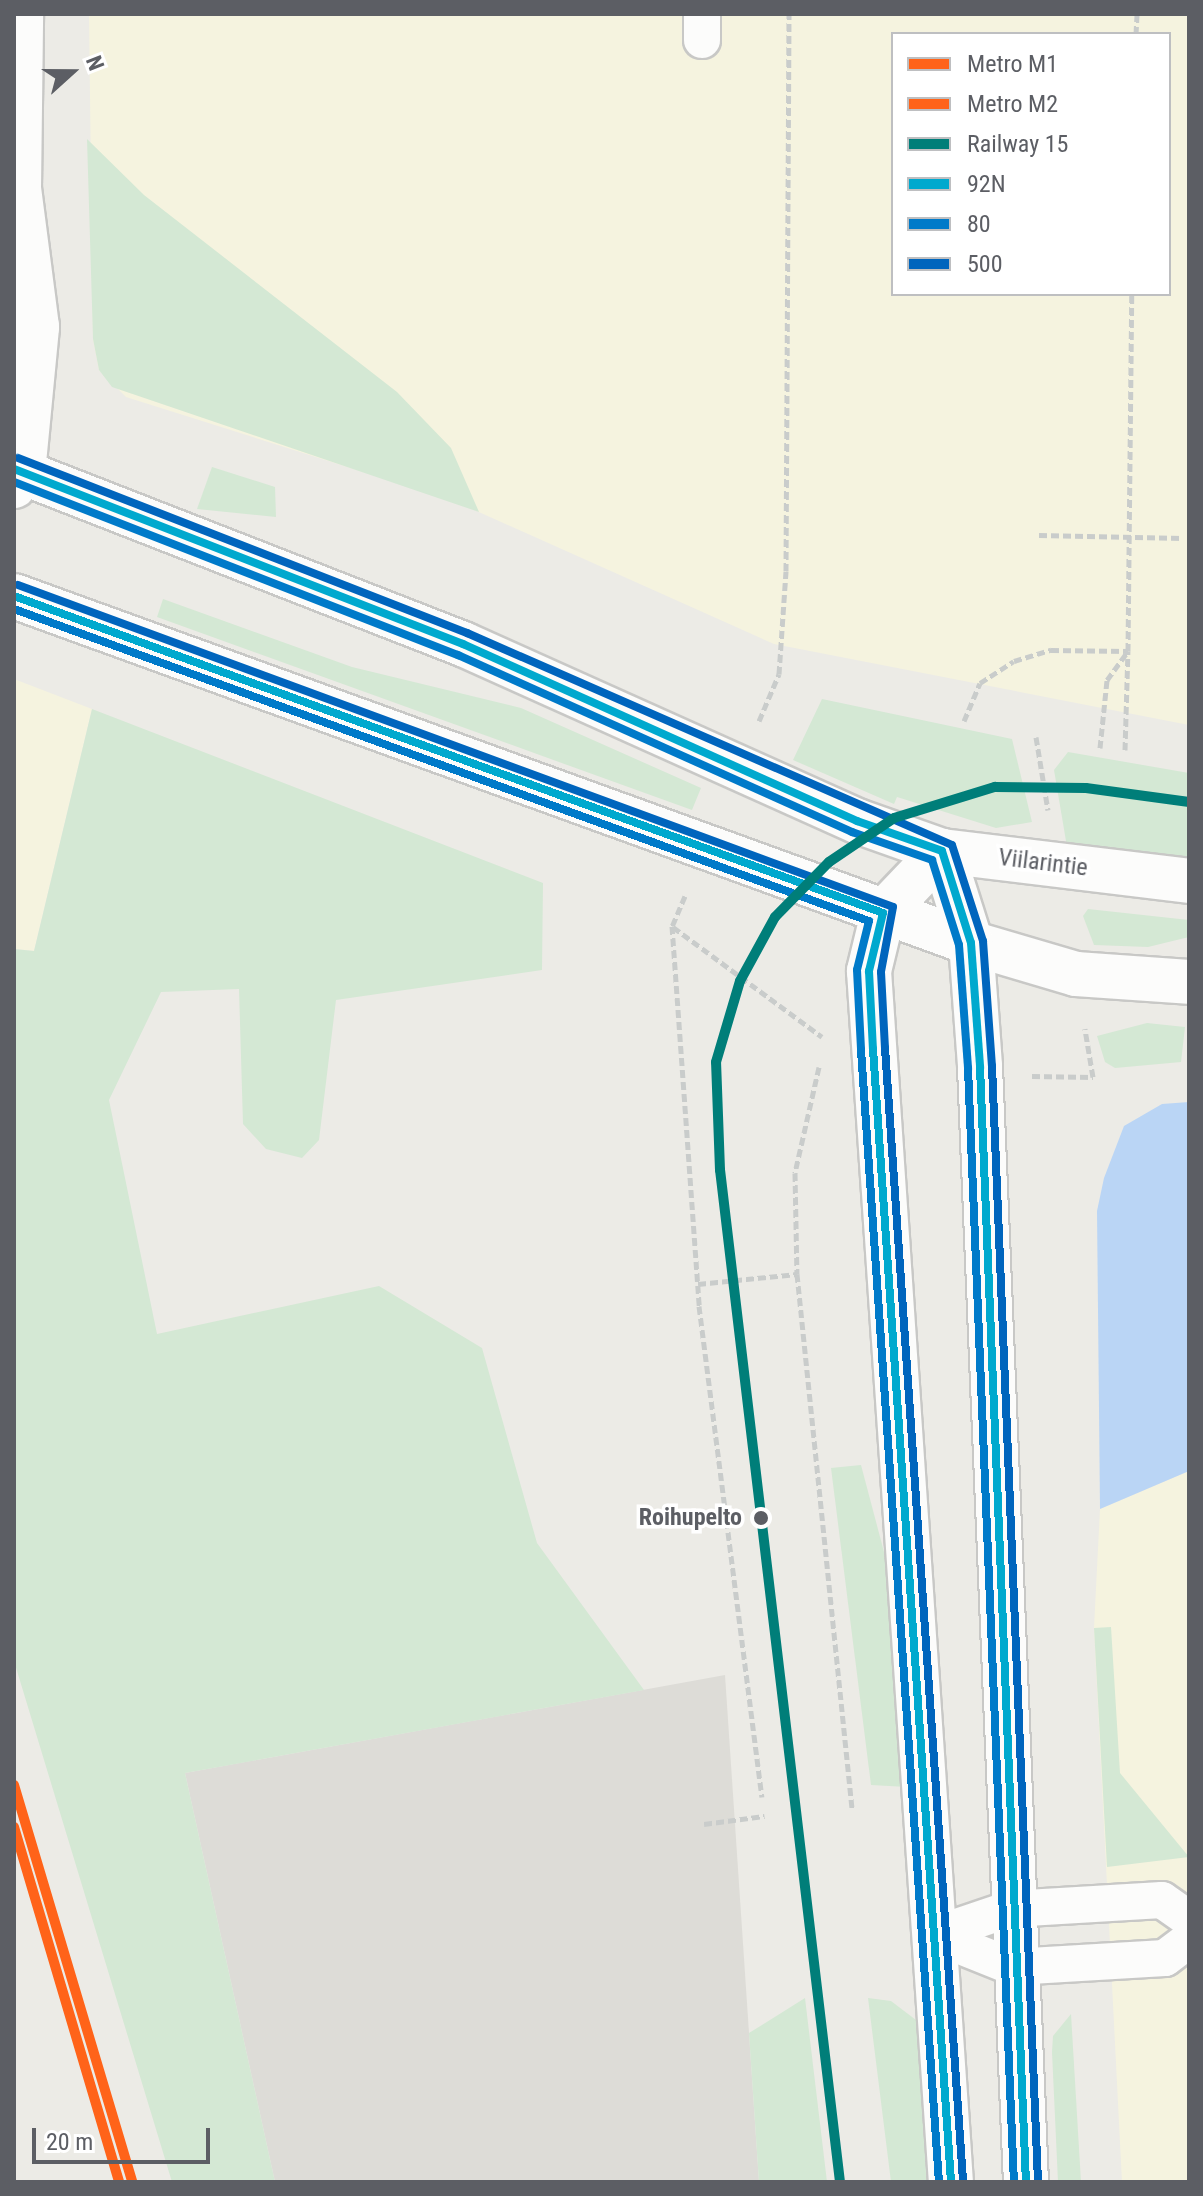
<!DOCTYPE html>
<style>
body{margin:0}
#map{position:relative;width:1203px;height:2196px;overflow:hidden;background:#ecebe6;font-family:"Roboto Condensed",sans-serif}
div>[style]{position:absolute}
.commercial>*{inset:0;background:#f5f3df}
.industrial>*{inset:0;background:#dddcd7}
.green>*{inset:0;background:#d4e8d4}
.water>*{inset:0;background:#bad5f5}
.path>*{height:5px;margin-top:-2.5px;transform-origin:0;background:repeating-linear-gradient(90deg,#c9cccb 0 8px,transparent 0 12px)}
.roads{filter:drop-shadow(2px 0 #c8c8c6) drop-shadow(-2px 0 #c8c8c6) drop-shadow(0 2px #c8c8c6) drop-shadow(0 -2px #c8c8c6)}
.service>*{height:36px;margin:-18px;padding:0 18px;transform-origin:18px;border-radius:18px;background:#fcfcfb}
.minor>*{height:44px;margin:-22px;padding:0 22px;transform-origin:22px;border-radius:22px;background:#fcfcfb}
.secondary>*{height:44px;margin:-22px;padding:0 22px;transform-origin:22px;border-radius:22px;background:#fcfcfb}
.bus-1>*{height:8px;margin:-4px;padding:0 4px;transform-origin:4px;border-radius:4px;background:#00a9ce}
.bus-2>*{height:8px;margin:-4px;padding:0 4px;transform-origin:4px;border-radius:4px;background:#007ac9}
.bus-3>*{height:8px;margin:-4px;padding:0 4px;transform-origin:4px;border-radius:4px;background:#0065bd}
.rail-1>*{height:10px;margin:-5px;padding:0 5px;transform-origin:5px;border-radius:5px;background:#007e79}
.metro-1>*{height:10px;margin:-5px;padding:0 5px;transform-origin:5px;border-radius:5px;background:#ff6319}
.metro-2>*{height:10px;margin:-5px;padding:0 5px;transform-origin:5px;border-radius:5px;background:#ff6319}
.dots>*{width:22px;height:22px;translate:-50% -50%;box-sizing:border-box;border:4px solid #fff;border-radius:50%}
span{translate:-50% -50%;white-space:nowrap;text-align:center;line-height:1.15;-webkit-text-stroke:7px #fff;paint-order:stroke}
.street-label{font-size:24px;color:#5c5e64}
.stop-label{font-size:24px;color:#5c5e64;font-weight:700}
.right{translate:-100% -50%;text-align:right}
.frame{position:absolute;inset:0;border:16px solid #5c5e64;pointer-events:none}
.legend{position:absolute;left:891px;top:32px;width:280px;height:264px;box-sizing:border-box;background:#fff;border:2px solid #bebfc1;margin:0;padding:10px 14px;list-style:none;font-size:24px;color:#5c5e64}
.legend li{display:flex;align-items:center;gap:16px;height:40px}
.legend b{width:40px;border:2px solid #bebfc1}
.north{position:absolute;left:32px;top:32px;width:80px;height:80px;-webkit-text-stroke:6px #fff;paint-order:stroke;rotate:69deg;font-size:22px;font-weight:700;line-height:32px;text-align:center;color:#5c5e64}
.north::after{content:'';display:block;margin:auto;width:28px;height:36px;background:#5c5e64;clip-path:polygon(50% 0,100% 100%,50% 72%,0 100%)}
.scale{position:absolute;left:32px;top:2128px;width:178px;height:36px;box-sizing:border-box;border:4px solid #5c5e64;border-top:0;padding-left:10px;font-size:24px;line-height:28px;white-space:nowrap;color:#5c5e64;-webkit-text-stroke:6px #fff;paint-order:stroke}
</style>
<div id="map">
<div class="commercial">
<div style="clip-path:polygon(evenodd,89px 14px,1189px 14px,1189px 725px,774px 644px,452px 500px,126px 397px,99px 370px,93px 339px,89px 14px,893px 34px,1169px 34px,1169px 294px,893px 294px,893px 34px)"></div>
<div style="clip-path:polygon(14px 679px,92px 709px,34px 951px,14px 949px)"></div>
<div style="clip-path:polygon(1189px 1471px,1189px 2182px,1122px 2182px,1094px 1628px,1100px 1509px)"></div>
</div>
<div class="industrial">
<div style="clip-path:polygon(725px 1675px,759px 2182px,275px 2182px,185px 1773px)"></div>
</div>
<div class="green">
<div style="clip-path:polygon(87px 139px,144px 195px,397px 392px,451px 448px,479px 512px,112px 387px,99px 370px,93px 339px)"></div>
<div style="clip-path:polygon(212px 467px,275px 487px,276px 517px,197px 509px)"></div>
<div style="clip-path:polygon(163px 599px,352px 667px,521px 708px,701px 788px,692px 810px,157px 617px)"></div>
<div style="clip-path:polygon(822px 699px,1012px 739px,1032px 822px,996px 828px,897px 797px,894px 804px,793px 760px)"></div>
<div style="clip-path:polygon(92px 709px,543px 883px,542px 970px,336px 1000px,319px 1140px,302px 1158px,266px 1149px,243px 1124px,239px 989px,161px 992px,109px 1100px,157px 1334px,379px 1286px,482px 1348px,537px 1543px,644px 1690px,185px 1773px,275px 2182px,172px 2182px,14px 1661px,14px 949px,34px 951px)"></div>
<div style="clip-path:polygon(1068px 752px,1189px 773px,1189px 862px,1067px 847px,1054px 770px)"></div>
<div style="clip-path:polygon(1088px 909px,1189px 920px,1189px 937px,1148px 947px,1094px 945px,1083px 916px)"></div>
<div style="clip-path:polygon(1147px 1023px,1185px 1027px,1181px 1062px,1115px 1068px,1105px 1062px,1097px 1036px)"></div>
<div style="clip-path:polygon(861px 1465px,893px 1586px,907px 1787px,871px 1785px,831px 1468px)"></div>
<div style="clip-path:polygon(1111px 1627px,1120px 1773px,1189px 1857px,1107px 1867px,1094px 1628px)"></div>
<div style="clip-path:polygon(805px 1998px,827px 2182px,759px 2182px,749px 2033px)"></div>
<div style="clip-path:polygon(868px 1998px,891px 2001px,916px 2020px,926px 2046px,936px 2182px,891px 2182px)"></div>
<div style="clip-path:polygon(1071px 2014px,1081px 2182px,1058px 2182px,1052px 2052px,1053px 2036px)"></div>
</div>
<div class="water">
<div style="clip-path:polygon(1189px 1102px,1189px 1471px,1100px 1509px,1097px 1211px,1104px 1178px,1124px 1126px,1162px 1104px)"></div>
</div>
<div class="path">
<div style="left:1136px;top:34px;width:20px;rotate:-87deg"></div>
<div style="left:1039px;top:535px;width:144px;rotate:1.2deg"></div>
<div style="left:759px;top:721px;width:51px;rotate:-66.9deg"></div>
<div style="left:779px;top:674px;width:103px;rotate:-86.1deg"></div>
<div style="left:786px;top:571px;width:557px;rotate:-89.69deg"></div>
<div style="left:964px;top:721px;width:41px;rotate:-67.2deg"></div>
<div style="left:980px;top:683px;width:40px;rotate:-32.9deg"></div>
<div style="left:1014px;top:661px;width:39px;rotate:-17deg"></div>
<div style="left:1051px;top:650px;width:77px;rotate:0.7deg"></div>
<div style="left:1128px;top:651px;width:357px;rotate:-89.4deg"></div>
<div style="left:1036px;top:737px;width:74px;rotate:80.7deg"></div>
<div style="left:1100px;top:748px;width:68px;rotate:-84.1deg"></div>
<div style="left:1107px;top:680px;width:34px;rotate:-54deg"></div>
<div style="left:1125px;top:750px;width:99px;rotate:-88.3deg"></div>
<div style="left:685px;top:896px;width:33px;rotate:113deg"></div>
<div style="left:672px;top:926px;width:381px;rotate:85.9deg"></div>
<div style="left:699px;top:1306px;width:495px;rotate:82.7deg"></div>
<div style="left:673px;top:927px;width:185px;rotate:36.4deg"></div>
<div style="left:819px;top:1067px;width:109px;rotate:102.8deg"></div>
<div style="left:795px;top:1173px;width:101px;rotate:88.9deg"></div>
<div style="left:797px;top:1274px;width:537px;rotate:84.12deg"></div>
<div style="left:1032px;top:1076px;width:61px;rotate:0.9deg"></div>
<div style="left:1093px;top:1077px;width:49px;rotate:-99.5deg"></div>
<div style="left:698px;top:1284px;width:100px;rotate:-5.8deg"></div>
<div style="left:704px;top:1824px;width:61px;rotate:-7.6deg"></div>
</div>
<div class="roads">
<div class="service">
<div style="left:702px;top:40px;width:26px;rotate:-90deg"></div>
<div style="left:933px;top:1935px;width:86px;rotate:21.8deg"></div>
<div style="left:1013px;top:1967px;width:152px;rotate:-3.4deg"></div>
<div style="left:1165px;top:1958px;width:30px;rotate:-37deg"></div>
<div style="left:933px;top:1935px;width:81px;rotate:-18.7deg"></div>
<div style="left:1010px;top:1909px;width:152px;rotate:-3.4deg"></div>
<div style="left:1162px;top:1900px;width:33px;rotate:35deg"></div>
</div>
<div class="minor">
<div style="left:14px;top:486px;width:16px;rotate:-55deg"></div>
<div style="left:23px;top:473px;width:147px;rotate:-84.5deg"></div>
<div style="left:37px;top:327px;width:140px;rotate:-97.4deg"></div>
<div style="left:19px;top:188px;width:174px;rotate:-89.3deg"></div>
</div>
<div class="secondary">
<div style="left:14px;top:469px;width:482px;rotate:21.3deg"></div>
<div style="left:463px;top:644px;width:432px;rotate:24.2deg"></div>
<div style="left:857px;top:821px;width:90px;rotate:19.4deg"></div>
<div style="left:942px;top:851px;width:249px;rotate:6.9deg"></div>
<div style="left:14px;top:596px;width:1018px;rotate:19.93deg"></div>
<div style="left:971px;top:943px;width:109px;rotate:16.4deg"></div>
<div style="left:1076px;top:974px;width:113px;rotate:4deg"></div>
<div style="left:942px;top:851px;width:86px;rotate:133.6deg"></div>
<div style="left:883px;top:913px;width:60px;rotate:103.6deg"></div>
<div style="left:869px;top:971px;width:1214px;rotate:86.13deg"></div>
<div style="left:942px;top:851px;width:96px;rotate:72.5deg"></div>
<div style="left:971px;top:943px;width:124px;rotate:85.8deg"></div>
<div style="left:980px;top:1067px;width:1116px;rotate:87.64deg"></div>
</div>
</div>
<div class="bus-1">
<div style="left:14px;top:469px;width:482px;rotate:21.3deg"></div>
<div style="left:463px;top:644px;width:432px;rotate:24.2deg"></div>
<div style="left:857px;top:821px;width:90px;rotate:19.4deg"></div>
<div style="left:942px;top:851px;width:96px;rotate:72.5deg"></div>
<div style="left:971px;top:943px;width:124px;rotate:85.8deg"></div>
<div style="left:980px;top:1067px;width:1116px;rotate:87.64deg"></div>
<div style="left:14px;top:596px;width:925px;rotate:20.04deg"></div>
<div style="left:883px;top:913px;width:60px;rotate:103.6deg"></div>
<div style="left:869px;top:971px;width:78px;rotate:87.1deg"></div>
<div style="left:873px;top:1049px;width:1136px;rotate:86.06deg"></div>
</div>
<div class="bus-2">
<div style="left:14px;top:482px;width:477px;rotate:21.3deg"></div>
<div style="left:458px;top:655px;width:432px;rotate:24.2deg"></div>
<div style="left:852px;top:832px;width:85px;rotate:19.3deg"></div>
<div style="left:932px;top:860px;width:89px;rotate:72.4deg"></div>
<div style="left:959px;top:945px;width:123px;rotate:85.8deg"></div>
<div style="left:968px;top:1068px;width:1115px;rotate:87.64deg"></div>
<div style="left:14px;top:609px;width:910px;rotate:20.05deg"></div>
<div style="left:869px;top:921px;width:50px;rotate:103.8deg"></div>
<div style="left:857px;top:970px;width:80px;rotate:87.1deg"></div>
<div style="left:861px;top:1050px;width:1135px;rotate:86.06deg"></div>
</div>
<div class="bus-3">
<div style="left:18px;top:458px;width:482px;rotate:21.3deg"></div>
<div style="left:467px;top:633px;width:529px;rotate:23.61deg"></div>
<div style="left:952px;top:845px;width:101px;rotate:72.1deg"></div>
<div style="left:983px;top:941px;width:125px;rotate:85.9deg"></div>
<div style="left:992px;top:1066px;width:1117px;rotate:87.64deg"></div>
<div style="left:18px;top:585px;width:932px;rotate:20.2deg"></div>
<div style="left:893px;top:907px;width:66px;rotate:100.5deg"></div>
<div style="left:881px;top:972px;width:76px;rotate:87deg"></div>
<div style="left:885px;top:1048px;width:1136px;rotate:86.06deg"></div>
</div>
<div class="rail-1">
<div style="left:840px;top:2182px;width:1019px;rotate:-96.76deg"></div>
<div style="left:720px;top:1170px;width:108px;rotate:-92.1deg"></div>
<div style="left:716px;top:1062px;width:84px;rotate:-73.5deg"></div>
<div style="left:740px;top:981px;width:73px;rotate:-61.3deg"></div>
<div style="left:775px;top:917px;width:77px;rotate:-45.5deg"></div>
<div style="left:829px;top:862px;width:78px;rotate:-34.1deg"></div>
<div style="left:894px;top:818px;width:106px;rotate:-17.1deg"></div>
<div style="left:995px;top:787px;width:91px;rotate:0.6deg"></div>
<div style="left:1086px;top:788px;width:104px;rotate:7.7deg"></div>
</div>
<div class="metro-1">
<div style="left:14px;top:1785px;width:414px;rotate:73.4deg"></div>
</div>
<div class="metro-2">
<div style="left:14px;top:1827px;width:370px;rotate:73.5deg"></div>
</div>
<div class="dots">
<div style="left:761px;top:1518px;background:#5c5e64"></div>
</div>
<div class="street-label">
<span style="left:1043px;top:863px;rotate:7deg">Viilarintie</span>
</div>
<div class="stop-label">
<span class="right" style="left:742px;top:1518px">Roihupelto</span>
</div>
<div class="frame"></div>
<ul class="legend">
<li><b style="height:10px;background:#ff6319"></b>Metro M1</li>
<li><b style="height:10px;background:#ff6319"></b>Metro M2</li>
<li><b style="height:10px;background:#007e79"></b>Railway 15</li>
<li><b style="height:10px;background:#00a9ce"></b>92N</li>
<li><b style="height:10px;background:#007ac9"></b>80</li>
<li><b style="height:10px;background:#0065bd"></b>500</li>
</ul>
<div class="north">N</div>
<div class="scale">20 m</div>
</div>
